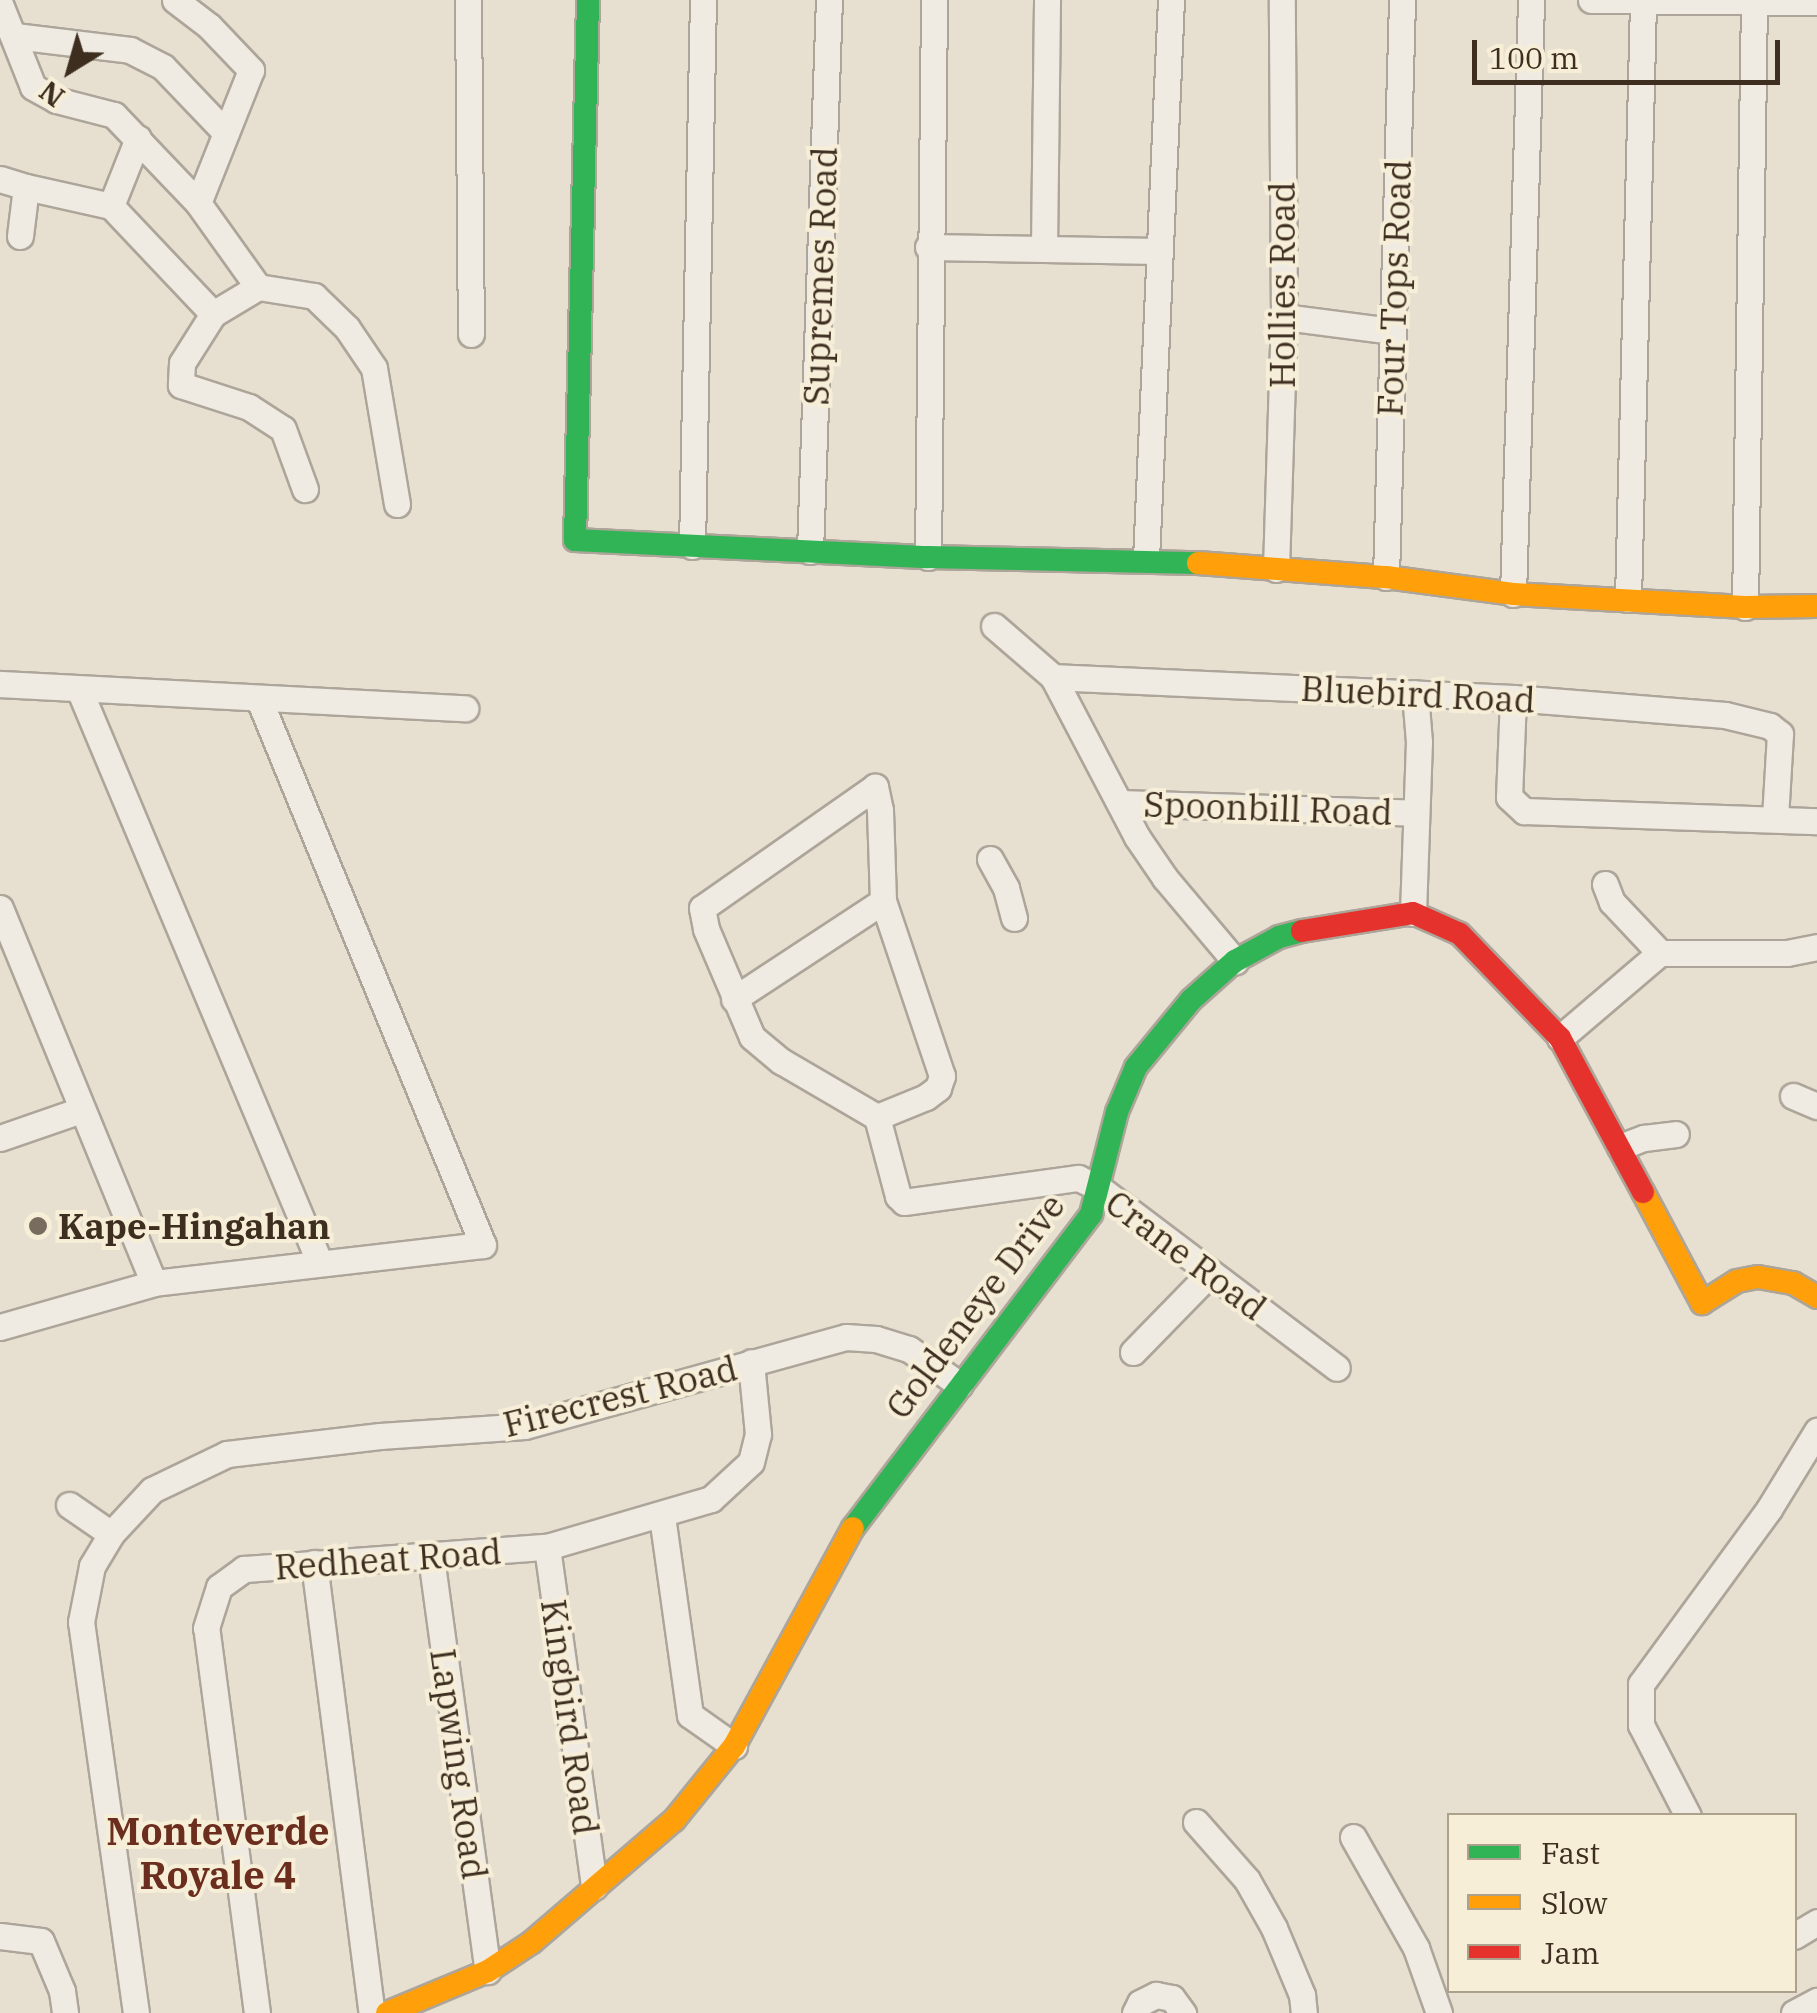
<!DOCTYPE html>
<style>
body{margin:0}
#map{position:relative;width:1817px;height:2013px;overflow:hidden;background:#e7e0d1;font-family:"IBM Plex Serif",serif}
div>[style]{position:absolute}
.roads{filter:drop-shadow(2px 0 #ada599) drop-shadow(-2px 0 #ada599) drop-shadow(0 2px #ada599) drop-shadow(0 -2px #ada599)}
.street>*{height:25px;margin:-12.5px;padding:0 12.5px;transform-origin:12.5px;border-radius:12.5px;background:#efebe3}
.fast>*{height:22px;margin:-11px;padding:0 11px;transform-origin:11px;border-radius:11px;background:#30b455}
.slow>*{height:22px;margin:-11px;padding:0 11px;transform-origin:11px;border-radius:11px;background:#ff9f0a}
.jam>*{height:22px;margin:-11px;padding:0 11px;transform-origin:11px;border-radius:11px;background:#e5322d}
.dots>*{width:28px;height:28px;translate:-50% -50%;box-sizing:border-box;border:5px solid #f7eed8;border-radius:50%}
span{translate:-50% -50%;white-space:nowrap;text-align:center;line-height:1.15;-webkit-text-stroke:8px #f7eed8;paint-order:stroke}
.street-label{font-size:35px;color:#3d2e20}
.poi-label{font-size:35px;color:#3d2e20;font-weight:700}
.left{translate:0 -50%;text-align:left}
.neighbourhood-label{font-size:38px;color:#6b2e1e;font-weight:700}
.legend{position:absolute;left:1447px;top:1813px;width:350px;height:180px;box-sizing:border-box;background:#f7eed8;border:2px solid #ada18e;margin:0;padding:12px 18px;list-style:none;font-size:30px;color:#3d2e20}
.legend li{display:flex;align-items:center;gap:20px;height:50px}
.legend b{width:50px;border:2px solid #ada18e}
.north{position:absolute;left:20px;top:20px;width:100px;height:100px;-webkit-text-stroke:8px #f7eed8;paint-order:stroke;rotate:217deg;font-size:28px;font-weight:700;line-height:40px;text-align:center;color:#3d2e20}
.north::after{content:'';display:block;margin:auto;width:35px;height:45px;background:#3d2e20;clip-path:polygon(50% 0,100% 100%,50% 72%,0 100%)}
.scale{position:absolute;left:1472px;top:40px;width:308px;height:45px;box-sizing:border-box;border:5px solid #3d2e20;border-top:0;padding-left:12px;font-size:30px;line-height:35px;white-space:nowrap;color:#3d2e20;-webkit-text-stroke:8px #f7eed8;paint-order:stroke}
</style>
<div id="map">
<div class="roads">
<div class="street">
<div style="left:175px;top:0;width:43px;rotate:37.4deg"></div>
<div style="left:209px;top:26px;width:61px;rotate:46.3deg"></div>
<div style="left:251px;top:70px;width:143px;rotate:111.7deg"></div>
<div style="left:198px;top:203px;width:103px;rotate:54.5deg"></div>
<div style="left:468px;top:0;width:334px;rotate:89.5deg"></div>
<div style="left:1591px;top:0;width:226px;rotate:0.5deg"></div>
<div style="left:0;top:4px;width:89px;rotate:68.3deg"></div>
<div style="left:33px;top:87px;width:26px;rotate:29deg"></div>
<div style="left:56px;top:100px;width:60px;rotate:14.5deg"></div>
<div style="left:114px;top:115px;width:122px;rotate:46.3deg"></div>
<div style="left:15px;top:36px;width:116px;rotate:6.9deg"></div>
<div style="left:130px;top:50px;width:37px;rotate:27deg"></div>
<div style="left:163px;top:67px;width:91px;rotate:46.3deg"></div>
<div style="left:0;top:179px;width:27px;rotate:17deg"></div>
<div style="left:111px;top:206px;width:73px;rotate:-68.3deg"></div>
<div style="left:20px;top:236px;width:49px;rotate:-83deg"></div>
<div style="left:26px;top:187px;width:87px;rotate:12.6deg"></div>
<div style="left:111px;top:206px;width:149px;rotate:46.6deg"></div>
<div style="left:213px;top:314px;width:52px;rotate:-31deg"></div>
<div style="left:258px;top:287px;width:57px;rotate:9.1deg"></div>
<div style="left:314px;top:296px;width:46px;rotate:44.1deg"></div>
<div style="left:347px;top:328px;width:48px;rotate:56deg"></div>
<div style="left:374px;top:368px;width:138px;rotate:80.4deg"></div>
<div style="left:928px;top:247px;width:232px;rotate:1deg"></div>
<div style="left:1044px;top:248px;width:248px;rotate:-89.3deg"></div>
<div style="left:213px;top:314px;width:58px;rotate:122.3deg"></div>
<div style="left:182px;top:363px;width:22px;rotate:93deg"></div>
<div style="left:181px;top:385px;width:71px;rotate:17.9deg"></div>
<div style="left:249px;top:407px;width:40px;rotate:32.9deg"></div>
<div style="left:283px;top:429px;width:64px;rotate:69.9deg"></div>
<div style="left:1284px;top:317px;width:109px;rotate:7.4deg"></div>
<div style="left:692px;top:546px;width:546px;rotate:-88.85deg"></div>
<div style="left:810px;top:551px;width:551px;rotate:-88.03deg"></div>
<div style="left:928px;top:557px;width:557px;rotate:-89.38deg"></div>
<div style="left:1146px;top:559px;width:560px;rotate:-87.44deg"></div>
<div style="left:1276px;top:569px;width:252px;rotate:-88.2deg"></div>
<div style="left:1284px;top:317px;width:317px;rotate:-90.4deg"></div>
<div style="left:1386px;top:577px;width:577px;rotate:-88.41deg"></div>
<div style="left:1513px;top:594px;width:594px;rotate:-88.26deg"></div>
<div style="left:1628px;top:599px;width:597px;rotate:-88.56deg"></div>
<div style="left:1745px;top:607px;width:604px;rotate:-89.15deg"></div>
<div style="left:994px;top:626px;width:78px;rotate:40.8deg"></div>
<div style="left:1053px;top:677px;width:181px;rotate:62.3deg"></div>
<div style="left:1137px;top:837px;width:50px;rotate:55.7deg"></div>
<div style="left:1165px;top:878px;width:109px;rotate:49.9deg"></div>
<div style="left:1053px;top:677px;width:460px;rotate:2.6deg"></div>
<div style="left:1513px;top:698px;width:213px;rotate:4.6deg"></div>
<div style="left:1725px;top:715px;width:46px;rotate:13.7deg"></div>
<div style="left:1770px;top:726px;width:13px;rotate:39deg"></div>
<div style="left:1780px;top:734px;width:84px;rotate:93.4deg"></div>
<div style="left:0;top:684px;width:466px;rotate:3deg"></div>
<div style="left:79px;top:689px;width:620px;rotate:67.24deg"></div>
<div style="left:1513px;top:698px;width:99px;rotate:92.3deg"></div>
<div style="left:1509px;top:797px;width:21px;rotate:43deg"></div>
<div style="left:1524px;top:811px;width:293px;rotate:2deg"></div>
<div style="left:1120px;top:803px;width:296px;rotate:1.9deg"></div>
<div style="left:990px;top:859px;width:33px;rotate:61deg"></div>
<div style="left:1006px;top:888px;width:31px;rotate:75deg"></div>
<div style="left:1605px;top:884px;width:19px;rotate:69deg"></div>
<div style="left:1612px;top:902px;width:70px;rotate:46.7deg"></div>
<div style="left:0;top:908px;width:405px;rotate:67.7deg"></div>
<div style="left:1413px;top:913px;width:171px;rotate:-88deg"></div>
<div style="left:1419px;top:742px;width:49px;rotate:-94.7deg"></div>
<div style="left:734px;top:999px;width:178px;rotate:-33.3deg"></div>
<div style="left:1560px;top:1038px;width:131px;rotate:-40.4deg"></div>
<div style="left:1660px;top:953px;width:127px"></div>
<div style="left:1787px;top:953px;width:31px;rotate:-11deg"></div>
<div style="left:1793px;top:1096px;width:26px;rotate:23deg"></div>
<div style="left:877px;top:1117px;width:53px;rotate:-22.2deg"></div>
<div style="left:926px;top:1097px;width:15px;rotate:-37deg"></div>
<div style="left:938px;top:1088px;width:13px;rotate:-72deg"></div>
<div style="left:942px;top:1076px;width:185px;rotate:-108.6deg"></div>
<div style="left:883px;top:901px;width:91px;rotate:-91.9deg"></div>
<div style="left:880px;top:810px;width:24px;rotate:-102deg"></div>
<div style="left:875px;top:787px;width:211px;rotate:145deg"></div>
<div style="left:702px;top:908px;width:21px;rotate:79deg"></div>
<div style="left:706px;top:929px;width:117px;rotate:66.9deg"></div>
<div style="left:752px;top:1037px;width:38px;rotate:40deg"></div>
<div style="left:781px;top:1061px;width:111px;rotate:30.3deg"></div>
<div style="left:877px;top:1117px;width:82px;rotate:75.1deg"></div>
<div style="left:898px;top:1196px;width:8px;rotate:45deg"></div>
<div style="left:904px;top:1202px;width:176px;rotate:-7.9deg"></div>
<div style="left:1078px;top:1178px;width:23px;rotate:25deg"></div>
<div style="left:1099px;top:1188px;width:298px;rotate:37.1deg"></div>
<div style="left:0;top:1138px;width:86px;rotate:-19.1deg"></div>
<div style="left:1620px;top:1147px;width:26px;rotate:-21deg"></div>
<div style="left:1644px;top:1138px;width:32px;rotate:-7deg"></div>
<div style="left:0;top:1327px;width:160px;rotate:-15.9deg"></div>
<div style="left:154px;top:1283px;width:331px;rotate:-6.6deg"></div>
<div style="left:483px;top:1245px;width:590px;rotate:-112.31deg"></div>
<div style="left:1133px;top:1352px;width:110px;rotate:-45.7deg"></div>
<div style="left:69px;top:1505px;width:51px;rotate:34.6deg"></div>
<div style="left:662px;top:1516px;width:201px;rotate:82deg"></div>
<div style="left:690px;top:1715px;width:54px;rotate:35.2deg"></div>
<div style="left:547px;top:1547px;width:343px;rotate:82.1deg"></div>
<div style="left:431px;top:1557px;width:418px;rotate:82.2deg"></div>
<div style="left:314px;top:1563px;width:454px;rotate:82.7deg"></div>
<div style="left:1688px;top:1816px;width:102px;rotate:-117.3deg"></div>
<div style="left:1641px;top:1725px;width:41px;rotate:-90deg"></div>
<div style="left:1641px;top:1684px;width:217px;rotate:-53.8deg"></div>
<div style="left:1769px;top:1509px;width:92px;rotate:-58.4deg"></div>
<div style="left:1196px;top:1822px;width:77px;rotate:48.7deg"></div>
<div style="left:1247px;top:1880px;width:55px;rotate:60.6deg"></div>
<div style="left:1274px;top:1928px;width:73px;rotate:67.3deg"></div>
<div style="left:1302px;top:1995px;width:18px;rotate:84deg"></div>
<div style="left:1353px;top:1837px;width:128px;rotate:60.4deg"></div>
<div style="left:1416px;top:1948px;width:69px;rotate:70.5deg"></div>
<div style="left:0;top:1936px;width:41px;rotate:7deg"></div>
<div style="left:41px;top:1941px;width:54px;rotate:67.2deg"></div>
<div style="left:62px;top:1991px;width:22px;rotate:82deg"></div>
<div style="left:1794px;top:1936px;width:27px;rotate:-31deg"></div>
<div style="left:136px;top:2013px;width:395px;rotate:-98deg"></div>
<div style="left:81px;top:1622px;width:57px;rotate:-78.9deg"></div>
<div style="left:92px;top:1566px;width:37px;rotate:-59deg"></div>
<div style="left:111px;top:1534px;width:60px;rotate:-47deg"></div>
<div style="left:152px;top:1490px;width:83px;rotate:-25.6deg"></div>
<div style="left:227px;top:1454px;width:154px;rotate:-6.7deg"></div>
<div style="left:380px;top:1436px;width:145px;rotate:-3.9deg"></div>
<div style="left:525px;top:1426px;width:333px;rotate:-15.5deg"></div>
<div style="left:846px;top:1337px;width:30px;rotate:4deg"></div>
<div style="left:876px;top:1339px;width:34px;rotate:17deg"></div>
<div style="left:909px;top:1349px;width:62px;rotate:35.2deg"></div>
<div style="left:257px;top:2013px;width:388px;rotate:-97.5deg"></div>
<div style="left:206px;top:1628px;width:43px;rotate:-72.4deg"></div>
<div style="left:219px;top:1587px;width:31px;rotate:-36deg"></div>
<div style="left:244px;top:1569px;width:304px;rotate:-4.2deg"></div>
<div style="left:547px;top:1547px;width:171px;rotate:-16.3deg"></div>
<div style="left:711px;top:1499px;width:54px;rotate:-42.8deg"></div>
<div style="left:751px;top:1462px;width:29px;rotate:-76deg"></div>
<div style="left:758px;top:1434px;width:72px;rotate:-95.6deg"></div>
<div style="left:1135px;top:2013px;width:11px;rotate:-63deg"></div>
<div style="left:1140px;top:2003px;width:18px;rotate:-27deg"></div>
<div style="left:1156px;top:1995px;width:16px;rotate:11deg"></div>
<div style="left:1172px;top:1998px;width:19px;rotate:54deg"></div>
<div style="left:1794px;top:2013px;width:26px;rotate:-28deg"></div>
</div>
<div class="fast">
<div style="left:588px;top:0;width:540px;rotate:91.38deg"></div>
<div style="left:575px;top:540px;width:353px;rotate:2.8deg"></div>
<div style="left:928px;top:557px;width:270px;rotate:1.3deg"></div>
<div style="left:853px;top:1528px;width:394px;rotate:-52.8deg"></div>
<div style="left:1091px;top:1214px;width:105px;rotate:-75.7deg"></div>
<div style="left:1117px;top:1112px;width:49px;rotate:-67.1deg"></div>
<div style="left:1136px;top:1067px;width:87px;rotate:-50.6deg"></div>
<div style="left:1191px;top:1000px;width:59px;rotate:-41.6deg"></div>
<div style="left:1235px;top:961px;width:50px;rotate:-28.6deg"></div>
<div style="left:1279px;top:937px;width:24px;rotate:-15deg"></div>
</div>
<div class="slow">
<div style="left:1198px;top:563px;width:189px;rotate:4.3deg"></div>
<div style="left:1386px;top:577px;width:128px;rotate:7.6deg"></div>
<div style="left:1513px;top:594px;width:232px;rotate:3.2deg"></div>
<div style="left:1745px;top:607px;width:72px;rotate:-0.8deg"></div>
<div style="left:1643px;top:1192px;width:126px;rotate:62deg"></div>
<div style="left:1702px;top:1303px;width:41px;rotate:-32.2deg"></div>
<div style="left:1737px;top:1281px;width:21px;rotate:-11deg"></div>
<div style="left:1758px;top:1277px;width:36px;rotate:10deg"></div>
<div style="left:1793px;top:1283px;width:28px;rotate:30deg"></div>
<div style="left:387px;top:2013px;width:109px;rotate:-22.6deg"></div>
<div style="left:488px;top:1971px;width:53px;rotate:-33.4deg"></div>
<div style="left:532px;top:1942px;width:187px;rotate:-40.7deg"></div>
<div style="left:674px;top:1820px;width:95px;rotate:-51deg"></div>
<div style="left:734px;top:1746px;width:248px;rotate:-61.4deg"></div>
</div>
<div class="jam">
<div style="left:1302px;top:931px;width:112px;rotate:-9.2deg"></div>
<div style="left:1413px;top:913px;width:51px;rotate:24.1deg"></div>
<div style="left:1460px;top:934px;width:144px;rotate:46.1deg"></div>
<div style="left:1560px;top:1038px;width:175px;rotate:61.7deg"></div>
</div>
</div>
<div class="dots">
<div style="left:38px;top:1226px;background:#786c5e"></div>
</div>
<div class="street-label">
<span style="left:820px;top:276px;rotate:-88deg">Supremes Road</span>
<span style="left:1282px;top:285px;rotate:-90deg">Hollies Road</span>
<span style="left:1394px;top:288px;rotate:-88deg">Four Tops Road</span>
<span style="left:1418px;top:694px;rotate:3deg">Bluebird Road</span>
<span style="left:1268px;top:808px;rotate:2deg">Spoonbill Road</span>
<span style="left:1186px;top:1255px;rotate:37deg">Crane Road</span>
<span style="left:975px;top:1306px;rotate:-53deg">Goldeneye Drive</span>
<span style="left:620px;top:1396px;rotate:-14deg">Firecrest Road</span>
<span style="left:388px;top:1559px;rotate:-4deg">Redheat Road</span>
<span style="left:570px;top:1717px;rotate:82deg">Kingbird Road</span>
<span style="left:459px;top:1764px;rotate:82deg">Lapwing Road</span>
</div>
<div class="poi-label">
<span class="left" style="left:58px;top:1226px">Kape-Hingahan</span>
</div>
<div class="neighbourhood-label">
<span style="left:218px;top:1853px">Monteverde<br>Royale 4</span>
</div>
<ul class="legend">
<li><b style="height:12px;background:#30b455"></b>Fast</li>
<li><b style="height:12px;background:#ff9f0a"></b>Slow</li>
<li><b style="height:12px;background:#e5322d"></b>Jam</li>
</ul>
<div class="north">N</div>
<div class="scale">100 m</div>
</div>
